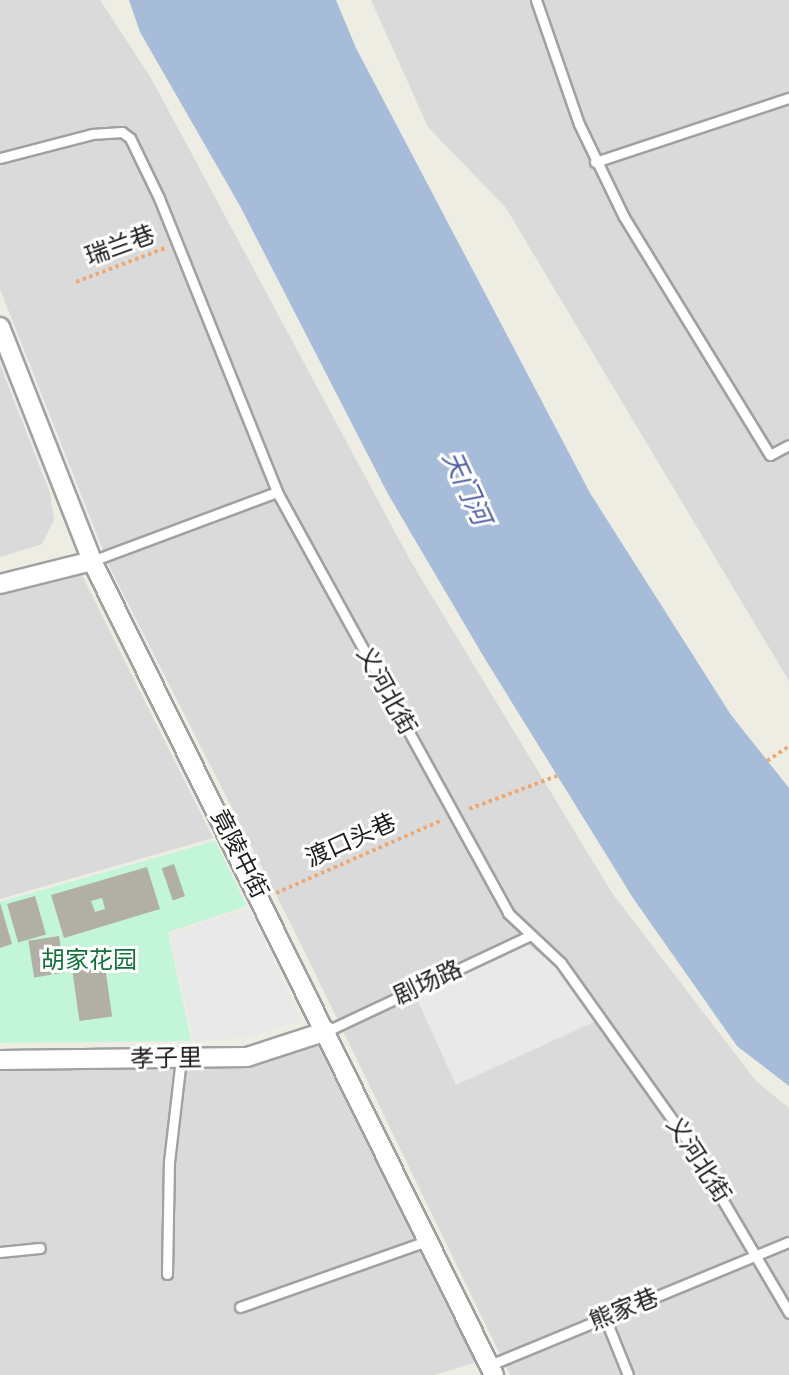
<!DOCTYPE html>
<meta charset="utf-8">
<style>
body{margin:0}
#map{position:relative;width:789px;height:1375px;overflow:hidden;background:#edede3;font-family:Rubik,"Noto Sans SC",sans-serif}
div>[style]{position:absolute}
.residential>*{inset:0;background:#dbdada}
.park>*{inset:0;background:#c3f5d8}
.parking>*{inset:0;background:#e9e9e9}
.water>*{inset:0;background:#a7bcd8}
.building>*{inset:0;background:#b2b0a6;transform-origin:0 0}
.path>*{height:3.5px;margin-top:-1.75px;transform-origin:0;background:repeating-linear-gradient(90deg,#eea973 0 3.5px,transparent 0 7px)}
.roads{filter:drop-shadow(2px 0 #a1a1a1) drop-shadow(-2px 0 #a1a1a1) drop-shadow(0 2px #a1a1a1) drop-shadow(0 -2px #a1a1a1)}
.service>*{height:9px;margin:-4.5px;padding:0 4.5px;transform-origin:4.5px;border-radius:4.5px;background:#fff}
.minor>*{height:18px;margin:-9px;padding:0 9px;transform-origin:9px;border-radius:9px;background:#fff}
span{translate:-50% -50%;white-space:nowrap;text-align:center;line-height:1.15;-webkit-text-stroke:6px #fff;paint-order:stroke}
.street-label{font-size:24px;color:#1d1d1d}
.park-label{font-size:24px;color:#14723b}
.water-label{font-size:26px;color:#515ea4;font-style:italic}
</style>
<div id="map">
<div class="residential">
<div style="clip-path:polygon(0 0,100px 0,151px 78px,410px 560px,612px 893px,756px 1081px,789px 1108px,789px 1375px,510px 1375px,296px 934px,110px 568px,0 289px)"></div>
<div style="clip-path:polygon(371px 0,789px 0,789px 681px,506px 208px,428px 127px)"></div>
<div style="clip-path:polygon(0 364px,50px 493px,54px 520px,42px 544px,0 557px)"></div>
<div style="clip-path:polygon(79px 569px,213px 838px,0 899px,0 592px)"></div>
<div style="clip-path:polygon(323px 1039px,480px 1361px,435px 1375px,0 1375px,0 1071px,259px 1064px)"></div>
</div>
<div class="park">
<div style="clip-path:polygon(215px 841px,247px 906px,168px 932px,191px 1041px,0 1043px,0 902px)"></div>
</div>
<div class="parking">
<div style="clip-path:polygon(249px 908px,301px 1020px,251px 1037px,194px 1041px,170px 934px)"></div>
<div style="clip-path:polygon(527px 944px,557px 967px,596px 1021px,456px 1085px,416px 997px)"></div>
</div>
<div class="water">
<div style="clip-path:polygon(129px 0,336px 0,356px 48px,590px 493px,731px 715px,789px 788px,789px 1086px,737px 1046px,633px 898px,485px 659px,388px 494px,240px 206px,140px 32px)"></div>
</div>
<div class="building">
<div style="left:174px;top:864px;width:34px;height:13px;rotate:71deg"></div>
<div style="clip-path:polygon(evenodd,147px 867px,160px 909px,64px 938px,51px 895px,147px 867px,102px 898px,105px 909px,95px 912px,91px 901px,102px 898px)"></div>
<div style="left:35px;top:896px;width:40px;height:29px;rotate:74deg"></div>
<div style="clip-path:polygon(0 903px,12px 944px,0 948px)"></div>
<div style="left:59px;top:936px;width:37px;height:31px;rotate:81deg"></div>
<div style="left:105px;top:966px;width:51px;height:33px;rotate:82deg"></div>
</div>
<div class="path">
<div style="left:76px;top:282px;width:95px;rotate:-20.9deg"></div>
<div style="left:767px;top:761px;width:27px;rotate:-34deg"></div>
<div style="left:469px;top:809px;width:94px;rotate:-20.6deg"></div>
<div style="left:276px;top:893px;width:181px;rotate:-23.7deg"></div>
</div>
<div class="roads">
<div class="service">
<div style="left:536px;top:0;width:131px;rotate:70.9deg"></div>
<div style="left:579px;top:124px;width:103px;rotate:64.2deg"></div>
<div style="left:624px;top:217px;width:279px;rotate:58.5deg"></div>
<div style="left:770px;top:455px;width:21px;rotate:-28deg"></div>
<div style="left:0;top:158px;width:95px;rotate:-14.6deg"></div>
<div style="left:92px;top:134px;width:30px;rotate:-4deg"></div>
<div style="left:122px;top:132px;width:10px;rotate:37deg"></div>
<div style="left:130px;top:138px;width:67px;rotate:64.2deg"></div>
<div style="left:159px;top:198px;width:317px;rotate:68.1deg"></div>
<div style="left:277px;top:492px;width:480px;rotate:61.2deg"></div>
<div style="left:508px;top:913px;width:73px;rotate:43.3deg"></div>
<div style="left:561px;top:963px;width:221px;rotate:54.6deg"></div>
<div style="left:689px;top:1143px;width:197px;rotate:59.5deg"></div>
<div style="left:595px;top:162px;width:204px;rotate:-18.3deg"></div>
<div style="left:92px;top:561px;width:197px;rotate:-20.5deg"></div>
<div style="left:327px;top:1031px;width:223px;rotate:-25.2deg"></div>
<div style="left:0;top:1252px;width:40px;rotate:-5.7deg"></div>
<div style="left:167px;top:1274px;width:112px;rotate:-89deg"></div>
<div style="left:169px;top:1162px;width:104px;rotate:-83.4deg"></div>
<div style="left:240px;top:1307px;width:201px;rotate:-19.5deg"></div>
<div style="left:605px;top:1318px;width:61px;rotate:68deg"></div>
<div style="left:490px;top:1365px;width:323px;rotate:-22.4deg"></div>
</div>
<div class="minor">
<div style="left:0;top:327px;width:251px;rotate:68.5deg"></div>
<div style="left:92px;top:561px;width:908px;rotate:63.72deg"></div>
<div style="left:0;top:584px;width:95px;rotate:-14deg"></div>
<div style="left:0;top:1060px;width:247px;rotate:-0.7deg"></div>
<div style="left:247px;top:1057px;width:84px;rotate:-18deg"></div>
</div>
</div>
<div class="street-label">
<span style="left:120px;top:246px;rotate:-20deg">瑞兰巷</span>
<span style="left:386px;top:691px;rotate:61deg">义河北街</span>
<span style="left:351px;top:841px;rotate:-24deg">渡口头巷</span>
<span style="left:239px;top:854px;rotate:63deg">竟陵中街</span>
<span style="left:428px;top:983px;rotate:-25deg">剧场路</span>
<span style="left:166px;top:1059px;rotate:-1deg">孝子里</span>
<span style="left:698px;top:1160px;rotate:57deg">义河北街</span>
<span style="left:624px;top:1310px;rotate:-22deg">熊家巷</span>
</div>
<div class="park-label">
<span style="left:89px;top:961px">胡家花园</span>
</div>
<div class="water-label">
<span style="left:466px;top:488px;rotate:65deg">天门河</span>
</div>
</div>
